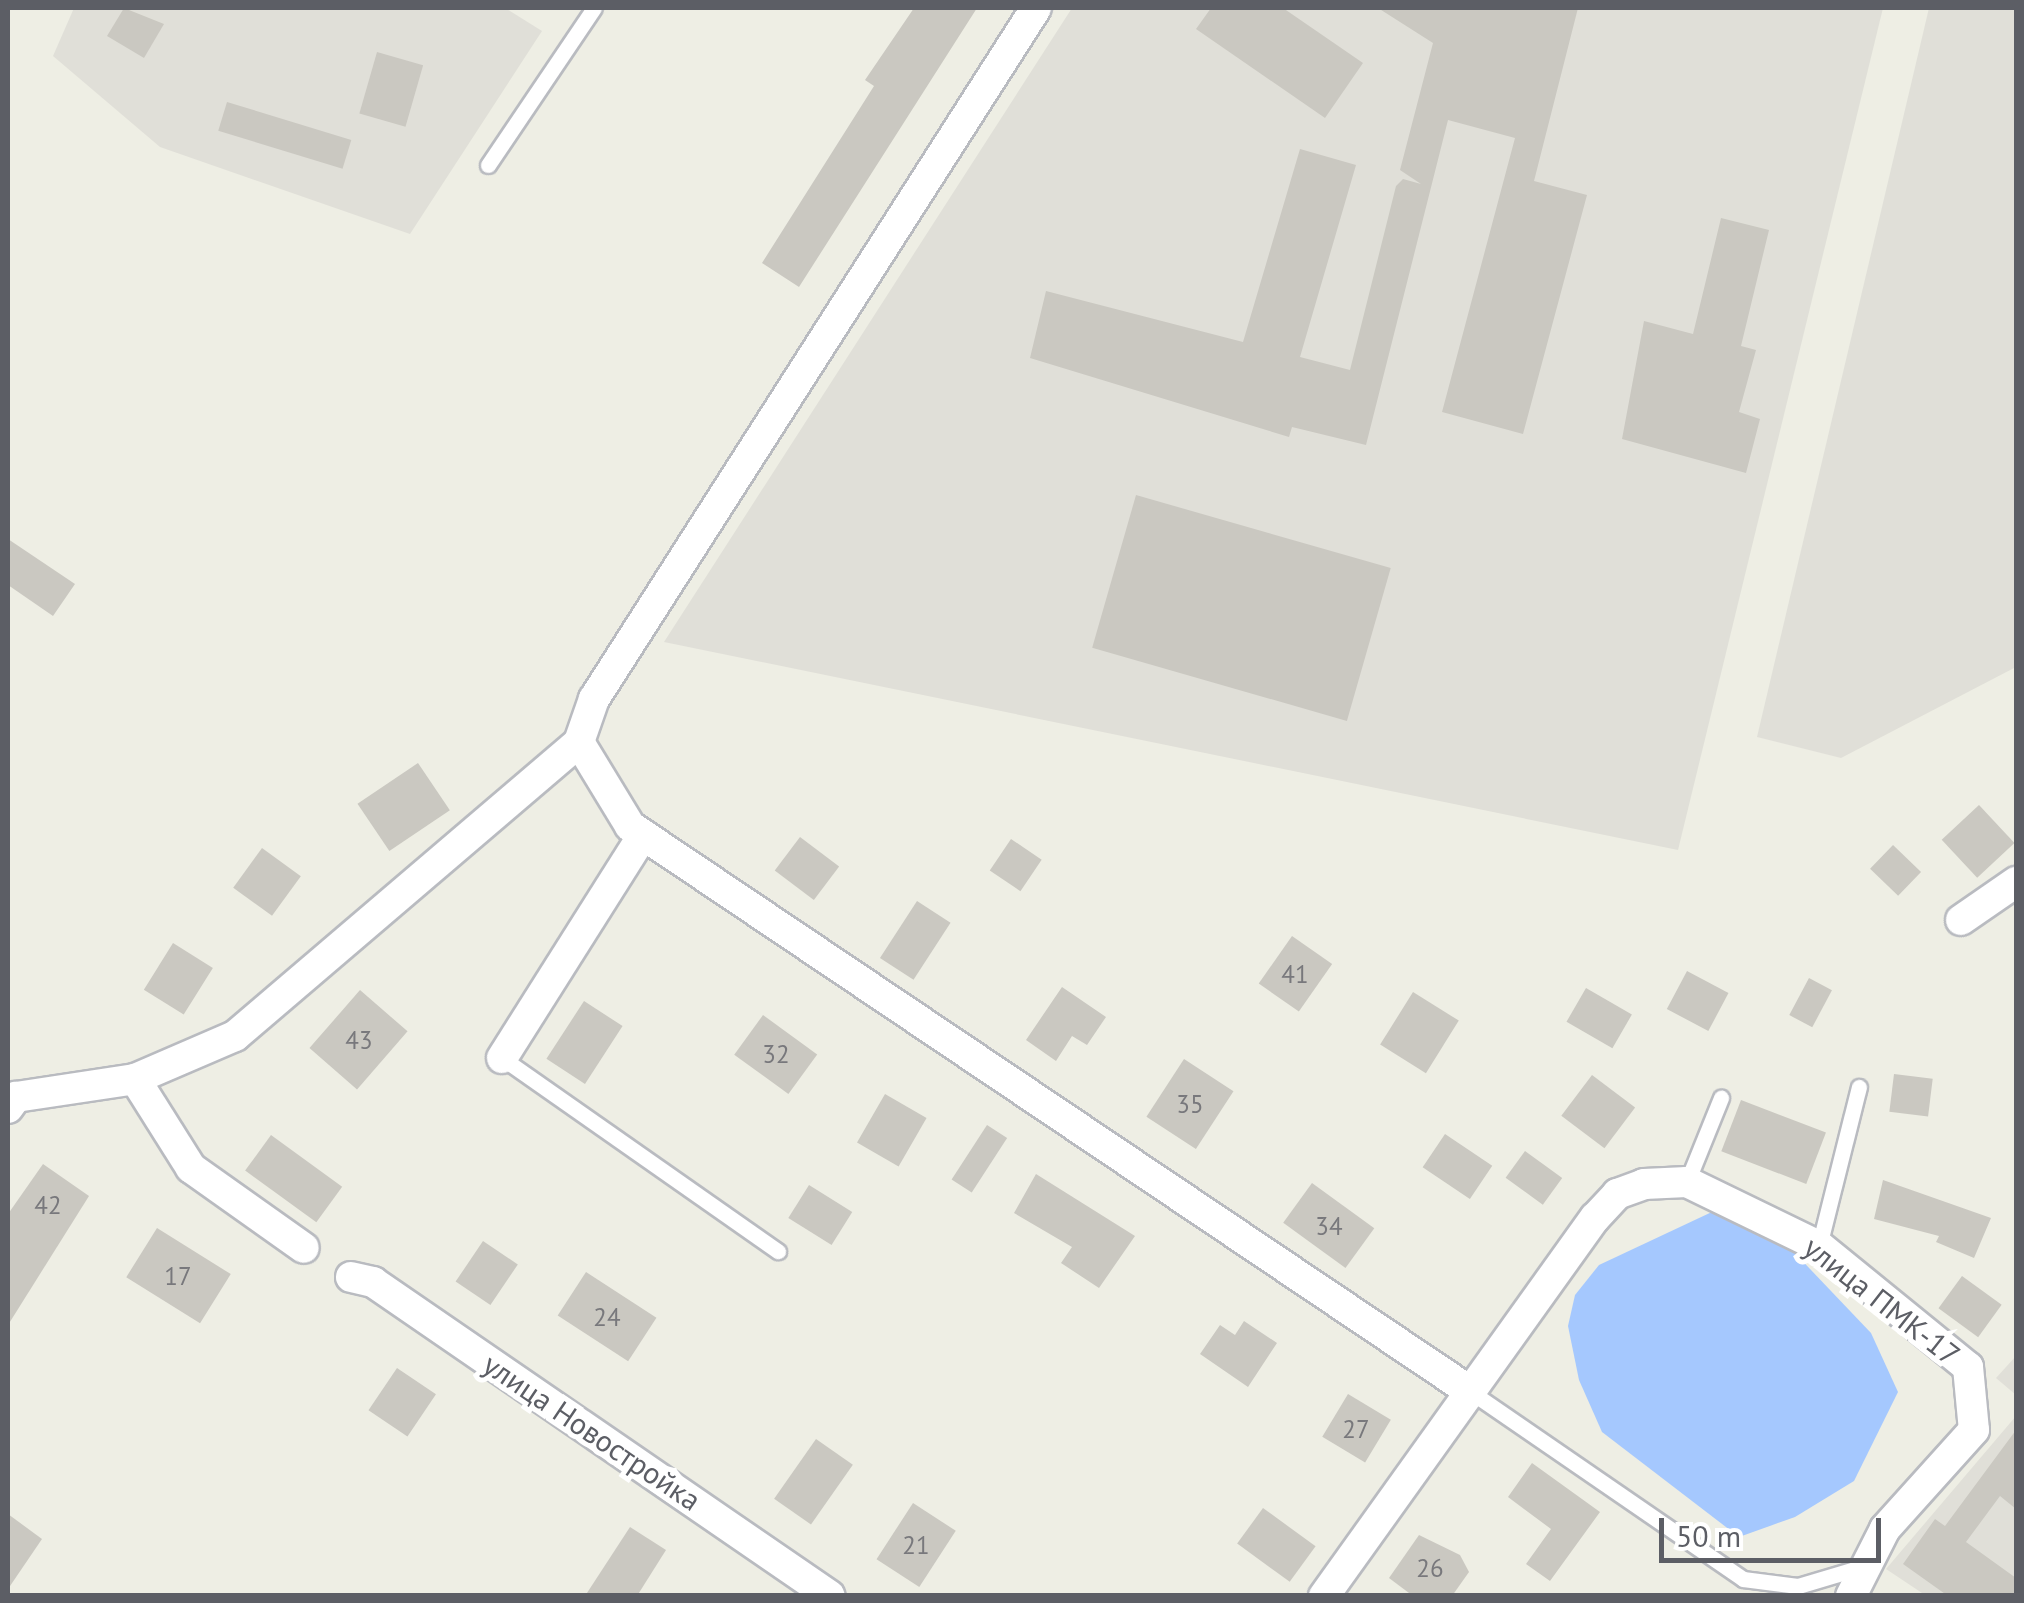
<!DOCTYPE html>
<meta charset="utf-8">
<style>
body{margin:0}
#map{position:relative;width:2024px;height:1603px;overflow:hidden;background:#eeeee4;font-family:"PT Sans",sans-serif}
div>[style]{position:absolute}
.industrial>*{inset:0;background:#e0dfd8}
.water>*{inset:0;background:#a5c8fe}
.building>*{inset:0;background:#cac8c1;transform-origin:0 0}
.roads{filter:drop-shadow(2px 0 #b9bbc0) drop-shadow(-2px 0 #b9bbc0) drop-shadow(0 2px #b9bbc0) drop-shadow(0 -2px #b9bbc0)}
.service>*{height:15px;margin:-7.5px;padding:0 7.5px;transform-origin:7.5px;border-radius:7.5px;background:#fff}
.minor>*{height:30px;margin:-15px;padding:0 15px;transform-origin:15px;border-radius:15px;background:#fff}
span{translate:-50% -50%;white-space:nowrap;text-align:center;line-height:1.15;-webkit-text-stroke:10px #fff;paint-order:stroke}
.number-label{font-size:25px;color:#78787c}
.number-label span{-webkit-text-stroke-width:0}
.street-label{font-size:30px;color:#5c5e65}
.frame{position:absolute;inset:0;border:10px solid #5c5e65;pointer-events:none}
.scale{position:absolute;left:1659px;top:1518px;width:222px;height:45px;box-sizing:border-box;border:5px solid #5c5e65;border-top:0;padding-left:12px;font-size:30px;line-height:35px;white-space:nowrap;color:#5c5e65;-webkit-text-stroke:8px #fff;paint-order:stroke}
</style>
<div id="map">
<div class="industrial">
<div style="clip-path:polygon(74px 8px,505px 8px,542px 31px,410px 234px,160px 147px,53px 56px)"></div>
<div style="clip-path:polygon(1072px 8px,1883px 8px,1678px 850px,664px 642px)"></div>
<div style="clip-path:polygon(1929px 8px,2016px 8px,2016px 667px,1841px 758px,1757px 737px)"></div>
<div style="clip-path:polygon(2016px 1356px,2016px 1395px,1996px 1378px)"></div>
<div style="clip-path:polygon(2016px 1416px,2016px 1595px,1925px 1595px,1886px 1569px)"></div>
</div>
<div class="water">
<div style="clip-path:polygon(1714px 1211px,1791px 1249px,1871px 1333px,1898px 1392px,1854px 1481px,1795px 1517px,1739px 1537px,1602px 1432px,1579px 1380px,1568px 1326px,1575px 1295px,1599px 1265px)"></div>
</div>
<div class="building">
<div style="clip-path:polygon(124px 8px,164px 24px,144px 58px,107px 36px)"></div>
<div style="clip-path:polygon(914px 8px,977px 8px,799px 287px,762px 263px,874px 86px,865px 80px)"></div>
<div style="clip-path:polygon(1211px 8px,1283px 8px,1363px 63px,1325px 118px,1196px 29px)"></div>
<div style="clip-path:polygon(1378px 8px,1578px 8px,1534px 181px,1587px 195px,1523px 434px,1442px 412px,1515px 138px,1448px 120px,1366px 445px,1292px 427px,1289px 437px,1030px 358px,1046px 291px,1243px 342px,1300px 149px,1356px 165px,1300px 357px,1350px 370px,1396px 186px,1403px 179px,1421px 184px,1400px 170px,1433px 43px)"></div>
<div style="left:377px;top:52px;width:48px;height:64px;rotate:16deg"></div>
<div style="left:227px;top:102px;width:130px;height:30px;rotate:17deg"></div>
<div style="clip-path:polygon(1721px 218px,1769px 230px,1741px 346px,1756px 350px,1739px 412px,1760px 419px,1746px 473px,1622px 439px,1644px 321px,1693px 334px)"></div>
<div style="left:1136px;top:495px;width:265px;height:159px;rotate:16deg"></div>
<div style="clip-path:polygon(8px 539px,75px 584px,53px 616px,8px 585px)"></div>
<div style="left:418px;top:763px;width:57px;height:73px;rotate:56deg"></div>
<div style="left:1979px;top:805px;width:52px;height:51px;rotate:47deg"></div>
<div style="left:800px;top:837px;width:49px;height:42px;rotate:37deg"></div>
<div style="left:1011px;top:839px;width:37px;height:38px;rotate:34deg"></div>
<div style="left:1893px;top:845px;width:39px;height:33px;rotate:44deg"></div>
<div style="left:262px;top:848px;width:48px;height:49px;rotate:36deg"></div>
<div style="left:917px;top:901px;width:40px;height:68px;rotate:33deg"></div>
<div style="left:1292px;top:936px;width:49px;height:58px;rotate:35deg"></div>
<div style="left:173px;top:943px;width:47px;height:55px;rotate:32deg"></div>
<div style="left:1687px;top:971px;width:47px;height:43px;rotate:28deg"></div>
<div style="left:1809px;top:978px;width:26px;height:42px;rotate:28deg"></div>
<div style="clip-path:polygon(1062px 987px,1106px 1017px,1087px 1045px,1072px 1036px,1056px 1061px,1026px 1040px)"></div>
<div style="left:1586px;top:988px;width:53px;height:39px;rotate:30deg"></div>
<div style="left:360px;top:990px;width:63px;height:77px;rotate:41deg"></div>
<div style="left:1413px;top:992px;width:54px;height:62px;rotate:32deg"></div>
<div style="left:584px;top:1001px;width:46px;height:69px;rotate:33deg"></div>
<div style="left:763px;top:1015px;width:67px;height:49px;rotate:36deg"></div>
<div style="left:1184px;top:1059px;width:59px;height:69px;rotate:33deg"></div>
<div style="left:1894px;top:1074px;width:39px;height:38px;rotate:7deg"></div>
<div style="left:1592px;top:1075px;width:54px;height:51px;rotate:37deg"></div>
<div style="left:885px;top:1094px;width:48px;height:56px;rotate:30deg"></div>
<div style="left:1741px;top:1100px;width:91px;height:55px;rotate:21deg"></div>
<div style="left:987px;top:1125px;width:24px;height:65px;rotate:33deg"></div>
<div style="left:1445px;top:1134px;width:57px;height:40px;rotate:34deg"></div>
<div style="left:271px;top:1135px;width:88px;height:44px;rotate:36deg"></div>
<div style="left:1525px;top:1151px;width:46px;height:33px;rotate:36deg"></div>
<div style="clip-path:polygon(43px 1164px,89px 1196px,8px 1325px,8px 1214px)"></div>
<div style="clip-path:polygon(1036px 1174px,1135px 1236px,1099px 1288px,1061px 1263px,1072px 1247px,1014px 1213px)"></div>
<div style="clip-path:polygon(1883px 1180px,1991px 1218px,1974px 1258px,1936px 1242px,1939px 1236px,1874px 1219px)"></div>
<div style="left:1312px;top:1183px;width:77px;height:49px;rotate:36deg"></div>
<div style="left:809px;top:1185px;width:51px;height:39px;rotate:32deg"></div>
<div style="left:157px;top:1228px;width:87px;height:58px;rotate:32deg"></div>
<div style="left:483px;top:1241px;width:42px;height:49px;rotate:34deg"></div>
<div style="left:586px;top:1272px;width:84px;height:52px;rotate:33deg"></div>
<div style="left:1962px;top:1276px;width:49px;height:40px;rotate:36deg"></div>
<div style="clip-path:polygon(1244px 1321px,1277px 1343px,1248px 1387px,1200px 1354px,1220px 1325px,1235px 1335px)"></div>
<div style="left:397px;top:1368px;width:47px;height:51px;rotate:34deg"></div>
<div style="left:1348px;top:1394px;width:50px;height:50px;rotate:31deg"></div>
<div style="clip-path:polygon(2016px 1430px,2016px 1509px,2000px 1496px,1966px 1542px,2016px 1578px,2016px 1596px,1948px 1596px,1903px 1564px,1935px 1519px,1945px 1526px)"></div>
<div style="left:816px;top:1439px;width:45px;height:73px;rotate:35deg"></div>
<div style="clip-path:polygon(1532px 1463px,1600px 1512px,1550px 1581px,1526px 1564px,1551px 1529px,1508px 1497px)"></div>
<div style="left:913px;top:1503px;width:51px;height:67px;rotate:33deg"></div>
<div style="left:1263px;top:1508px;width:65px;height:44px;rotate:36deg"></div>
<div style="clip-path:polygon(8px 1514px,42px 1539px,8px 1589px)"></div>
<div style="clip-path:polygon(630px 1527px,666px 1550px,637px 1596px,585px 1596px)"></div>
<div style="clip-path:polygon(1419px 1535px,1460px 1555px,1469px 1572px,1452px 1596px,1413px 1596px,1389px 1578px)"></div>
</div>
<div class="roads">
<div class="service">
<div style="left:488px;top:165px;width:189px;rotate:-56deg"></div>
<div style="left:502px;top:1058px;width:337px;rotate:35deg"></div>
<div style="left:1687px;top:1182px;width:91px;rotate:-68deg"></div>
<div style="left:1819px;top:1246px;width:164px;rotate:-75.9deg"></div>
<div style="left:1471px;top:1392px;width:330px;rotate:34.5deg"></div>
<div style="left:1743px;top:1579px;width:55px;rotate:7.3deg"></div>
<div style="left:1798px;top:1586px;width:70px;rotate:-16.6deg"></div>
</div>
<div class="minor">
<div style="left:579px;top:742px;width:98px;rotate:58.7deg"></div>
<div style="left:630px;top:826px;width:1014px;rotate:33.94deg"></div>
<div style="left:1961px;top:920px;width:67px;rotate:-34.6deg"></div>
<div style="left:502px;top:1058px;width:264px;rotate:-57.7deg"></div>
<div style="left:135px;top:1079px;width:105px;rotate:57.8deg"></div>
<div style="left:191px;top:1168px;width:138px;rotate:35.3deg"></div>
<div style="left:8px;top:1108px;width:14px;rotate:-54deg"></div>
<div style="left:16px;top:1097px;width:120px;rotate:-8.6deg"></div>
<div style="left:135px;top:1079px;width:109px;rotate:-23.3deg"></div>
<div style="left:235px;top:1036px;width:453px;rotate:-40.5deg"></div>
<div style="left:579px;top:742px;width:46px;rotate:-70.8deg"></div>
<div style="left:594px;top:699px;width:820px;rotate:-57.39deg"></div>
<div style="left:351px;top:1277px;width:23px;rotate:13deg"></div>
<div style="left:373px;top:1282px;width:554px;rotate:34.49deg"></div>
<div style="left:1324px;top:1596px;width:465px;rotate:-54.4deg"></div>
<div style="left:1595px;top:1218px;width:33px;rotate:-47deg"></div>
<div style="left:1617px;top:1194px;width:29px;rotate:-20deg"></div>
<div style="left:1644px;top:1184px;width:43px;rotate:-2.7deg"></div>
<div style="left:1687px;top:1182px;width:147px;rotate:25.9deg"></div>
<div style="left:1819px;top:1246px;width:192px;rotate:39.1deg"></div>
<div style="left:1968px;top:1367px;width:63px;rotate:84.6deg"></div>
<div style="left:1974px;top:1430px;width:133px;rotate:132deg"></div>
<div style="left:1885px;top:1529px;width:75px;rotate:116.9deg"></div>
</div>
</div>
<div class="number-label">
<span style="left:1295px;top:974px">41</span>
<span style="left:359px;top:1040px">43</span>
<span style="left:776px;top:1054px">32</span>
<span style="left:1190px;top:1104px">35</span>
<span style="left:48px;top:1205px">42</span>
<span style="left:1329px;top:1226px">34</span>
<span style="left:178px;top:1276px">17</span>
<span style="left:607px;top:1317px">24</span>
<span style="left:1356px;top:1429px">27</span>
<span style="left:916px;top:1545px">21</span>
<span style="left:1430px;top:1568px">26</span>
</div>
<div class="street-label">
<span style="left:1882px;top:1301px;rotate:38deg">улица ПМК-17</span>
<span style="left:592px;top:1432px;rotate:34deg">улица Новостройка</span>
</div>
<div class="frame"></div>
<div class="scale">50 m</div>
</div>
